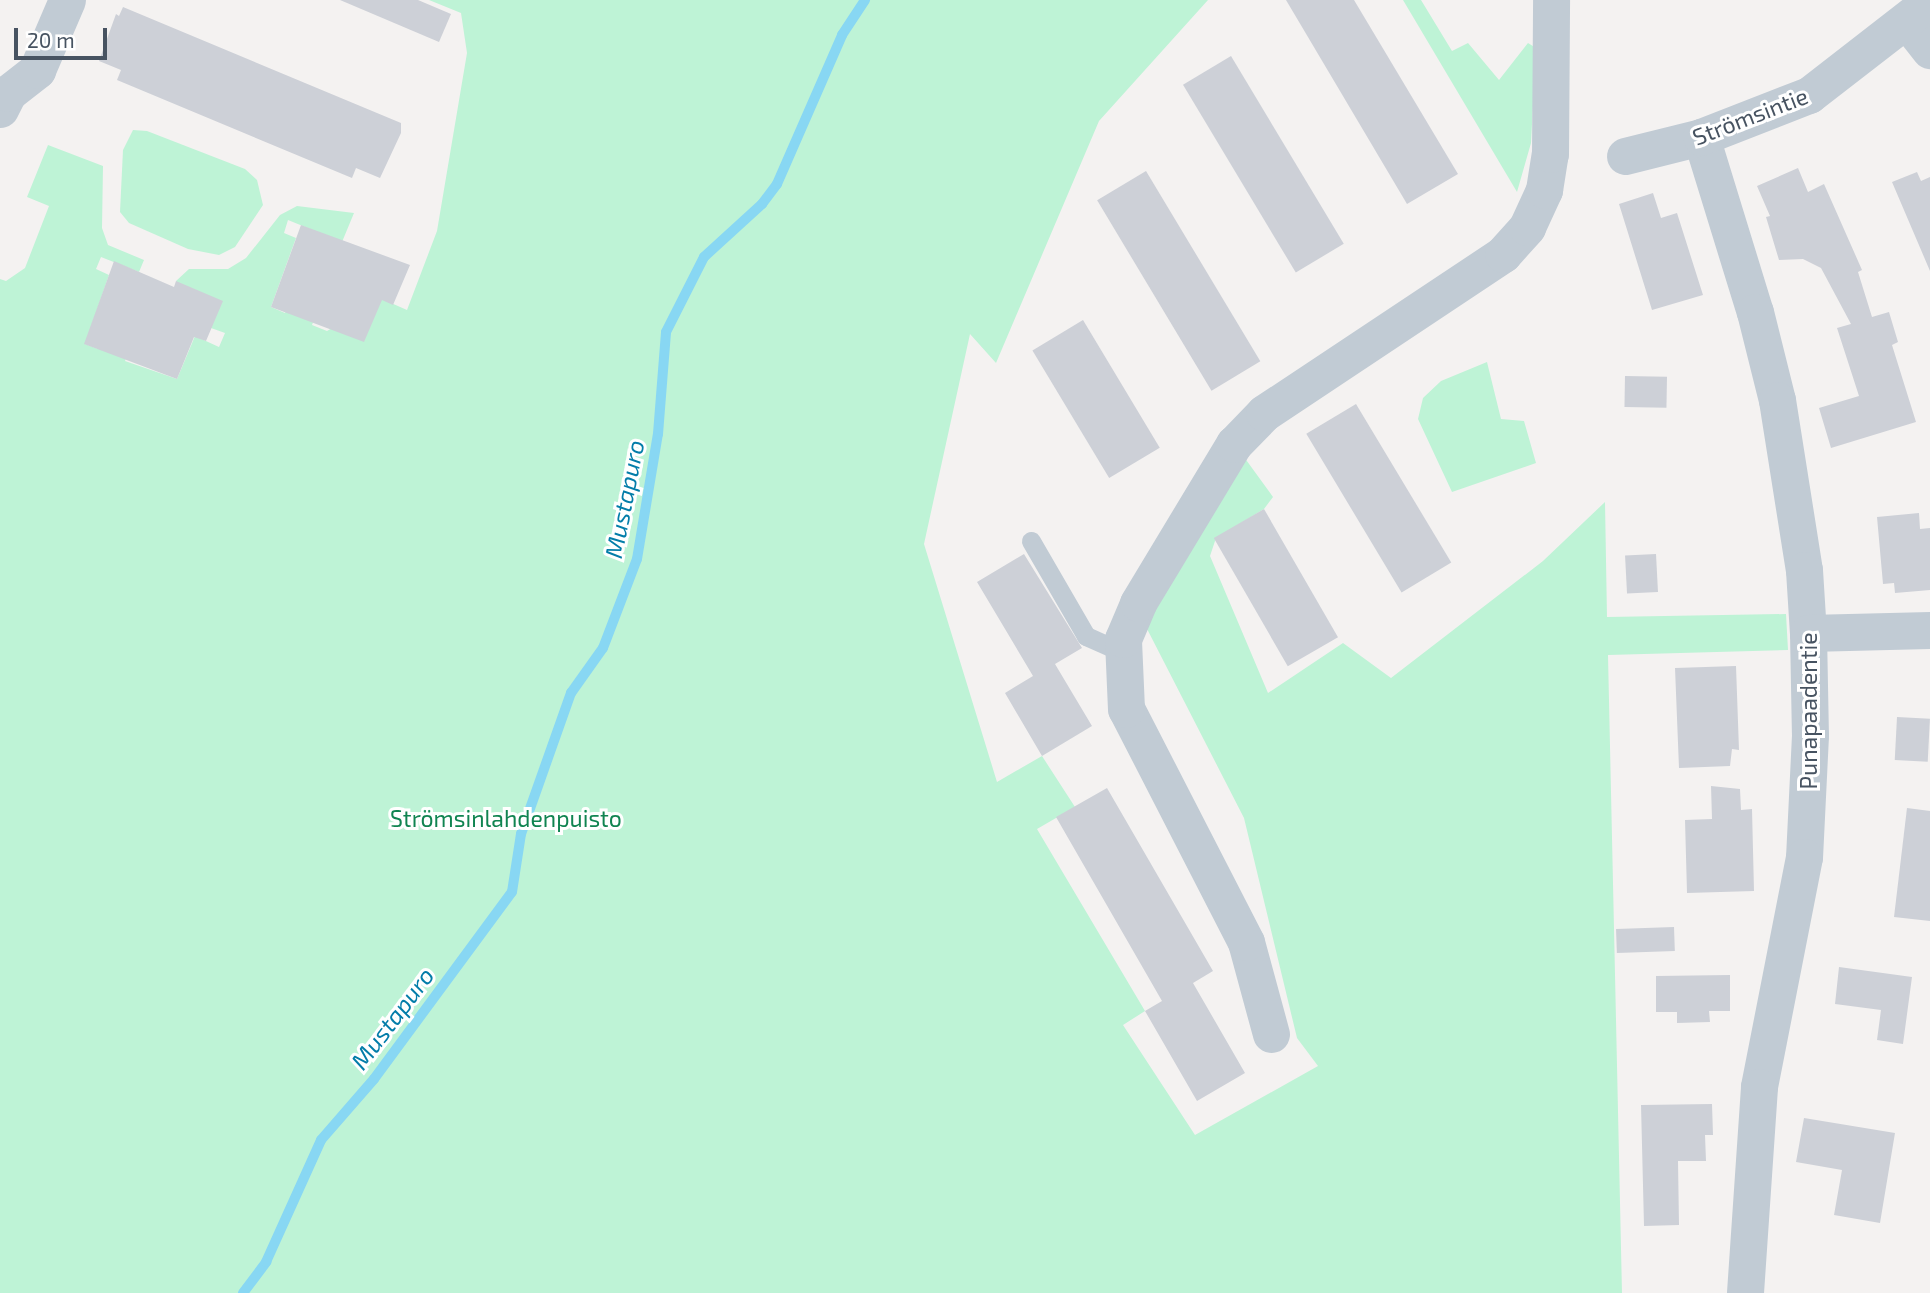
<!DOCTYPE html>
<meta charset="utf-8">
<style>
body{margin:0}
#map{position:relative;width:1930px;height:1293px;overflow:hidden;background:#f4f2f1;font-family:"Exo 2",sans-serif}
div>[style]{position:absolute}
.green>*{inset:0;background:#bef3d6}
.stream>*{height:10px;margin:-5px;padding:0 5px;transform-origin:5px;border-radius:5px;background:#88d7f3}
.building>*{inset:0;background:#cdd0d7;transform-origin:0 0}
.service>*{height:19px;margin:-9.5px;padding:0 9.5px;transform-origin:9.5px;border-radius:9.5px;background:#c1cbd4}
.minor>*{height:37px;margin:-18.5px;padding:0 18.5px;transform-origin:18.5px;border-radius:18.5px;background:#c1cbd4}
span{translate:-50% -50%;white-space:nowrap;text-align:center;line-height:1.15;-webkit-text-stroke:6px #fff;paint-order:stroke}
.street-label{font-size:23px;color:#475361}
.park-label{font-size:23px;color:#108451}
.water-label{font-size:24px;color:#037da9;font-style:italic}
.scale{position:absolute;left:14px;top:28px;width:93px;height:32px;box-sizing:border-box;border:4px solid #475361;border-top:0;padding-left:9px;font-size:21px;line-height:24px;white-space:nowrap;color:#475361;-webkit-text-stroke:5px #fff;paint-order:stroke}
</style>
<div id="map">
<div class="green">
<div style="clip-path:polygon(429px 0,1208px 0,1099px 121px,996px 363px,970px 334px,924px 544px,997px 782px,1042px 756px,1075px 807px,1037px 829px,1145px 1011px,1123px 1025px,1195px 1135px,1318px 1066px,1297px 1038px,1244px 818px,1144px 623px,1244px 457px,1273px 497px,1264px 509px,1216px 538px,1210px 556px,1268px 693px,1343px 643px,1391px 678px,1543px 561px,1605px 502px,1607px 617px,1786px 614px,1788px 650px,1608px 655px,1622px 1293px,0 1293px,0 279px,6px 281px,25px 268px,49px 206px,27px 197px,48px 145px,103px 166px,102px 228px,108px 245px,144px 260px,139px 272px,101px 257px,96px 269px,109px 275px,85px 344px,98px 349px,104px 335px,131px 346px,125px 361px,177px 379px,195px 336px,219px 347px,225px 333px,211px 328px,176px 281px,189px 269px,228px 269px,246px 258px,280px 215px,297px 206px,354px 213px,342px 242px,288px 220px,284px 233px,296px 238px,271px 307px,285px 313px,291px 298px,318px 309px,312px 325px,327px 331px,382px 299px,407px 310px,437px 231px,467px 53px,461px 13px)"></div>
<div style="clip-path:polygon(1403px 0,1421px 0,1452px 51px,1468px 43px,1499px 80px,1528px 43px,1536px 48px,1531px 143px,1517px 192px)"></div>
<div style="clip-path:polygon(133px 130px,147px 131px,245px 169px,257px 180px,263px 205px,235px 247px,219px 255px,188px 249px,129px 223px,120px 212px,123px 150px)"></div>
<div style="clip-path:polygon(1487px 362px,1501px 419px,1524px 421px,1536px 463px,1452px 492px,1418px 419px,1423px 398px,1441px 381px)"></div>
</div>
<div class="stream">
<div style="left:243px;top:1293px;width:39px;rotate:-53deg"></div>
<div style="left:266px;top:1262px;width:134px;rotate:-65.7deg"></div>
<div style="left:321px;top:1140px;width:81px;rotate:-49deg"></div>
<div style="left:374px;top:1079px;width:232px;rotate:-53.6deg"></div>
<div style="left:512px;top:892px;width:59px;rotate:-81.2deg"></div>
<div style="left:521px;top:834px;width:150px;rotate:-70.5deg"></div>
<div style="left:571px;top:693px;width:55px;rotate:-54.6deg"></div>
<div style="left:603px;top:648px;width:95px;rotate:-69.1deg"></div>
<div style="left:637px;top:559px;width:127px;rotate:-80.5deg"></div>
<div style="left:658px;top:434px;width:102px;rotate:-85.5deg"></div>
<div style="left:666px;top:332px;width:84px;rotate:-63.1deg"></div>
<div style="left:704px;top:257px;width:79px;rotate:-42.4deg"></div>
<div style="left:762px;top:204px;width:25px;rotate:-53deg"></div>
<div style="left:777px;top:184px;width:163px;rotate:-66.4deg"></div>
<div style="left:842px;top:35px;width:42px;rotate:-56.7deg"></div>
</div>
<div class="building">
<div style="clip-path:polygon(340px 0,418px 0,451px 14px,439px 42px)"></div>
<div style="clip-path:polygon(1286px 0,1354px 0,1458px 174px,1407px 204px)"></div>
<div style="clip-path:polygon(123px 7px,401px 123px,401px 133px,380px 178px,356px 168px,352px 178px,117px 80px,121px 70px,99px 61px,116px 14px,119px 16px)"></div>
<div style="left:1231px;top:56px;width:219px;height:56px;rotate:59deg"></div>
<div style="clip-path:polygon(1798px 168px,1808px 192px,1824px 184px,1862px 270px,1858px 272px,1872px 317px,1889px 312px,1898px 342px,1892px 345px,1916px 422px,1831px 448px,1819px 408px,1859px 396px,1837px 328px,1851px 324px,1821px 268px,1803px 259px,1779px 260px,1766px 217px,1770px 216px,1757px 186px)"></div>
<div style="left:1146px;top:171px;width:222px;height:57px;rotate:59deg"></div>
<div style="clip-path:polygon(1917px 172px,1921px 181px,1930px 177px,1930px 271px,1892px 182px)"></div>
<div style="clip-path:polygon(1653px 193px,1661px 218px,1677px 213px,1703px 295px,1652px 310px,1619px 204px)"></div>
<div style="clip-path:polygon(301px 225px,410px 265px,393px 305px,382px 300px,364px 342px,271px 307px)"></div>
<div style="clip-path:polygon(114px 261px,174px 287px,176px 281px,223px 301px,206px 341px,194px 337px,177px 379px,84px 344px)"></div>
<div style="left:1083px;top:320px;width:149px;height:59px;rotate:59deg"></div>
<div style="left:1625px;top:376px;width:42px;height:31px;rotate:1deg"></div>
<div style="left:1356px;top:404px;width:185px;height:58px;rotate:59deg"></div>
<div style="left:1264px;top:509px;width:148px;height:58px;rotate:60deg"></div>
<div style="clip-path:polygon(1919px 513px,1920px 529px,1930px 528px,1930px 590px,1895px 593px,1894px 583px,1883px 584px,1877px 517px)"></div>
<div style="clip-path:polygon(1024px 554px,1082px 648px,1055px 664px,1092px 726px,1042px 756px,1005px 693px,1033px 676px,977px 582px)"></div>
<div style="left:1656px;top:554px;width:38px;height:31px;rotate:87deg"></div>
<div style="clip-path:polygon(1736px 666px,1739px 750px,1732px 749px,1730px 766px,1679px 768px,1675px 668px)"></div>
<div style="left:1897px;top:717px;width:33px;height:43px;rotate:3deg"></div>
<div style="clip-path:polygon(1711px 786px,1740px 789px,1741px 810px,1752px 809px,1754px 891px,1687px 893px,1685px 820px,1712px 819px)"></div>
<div style="clip-path:polygon(1107px 788px,1213px 971px,1193px 983px,1245px 1073px,1197px 1101px,1145px 1011px,1162px 1001px,1056px 817px)"></div>
<div style="clip-path:polygon(1907px 808px,1930px 811px,1930px 921px,1894px 917px)"></div>
<div style="left:1674px;top:927px;width:24px;height:58px;rotate:88deg"></div>
<div style="clip-path:polygon(1839px 967px,1912px 977px,1903px 1044px,1877px 1040px,1881px 1010px,1835px 1004px)"></div>
<div style="clip-path:polygon(1730px 975px,1730px 1011px,1709px 1011px,1710px 1022px,1677px 1023px,1677px 1012px,1656px 1012px,1656px 976px)"></div>
<div style="clip-path:polygon(1712px 1104px,1713px 1135px,1705px 1135px,1706px 1161px,1678px 1161px,1679px 1225px,1644px 1226px,1641px 1105px)"></div>
<div style="clip-path:polygon(1804px 1118px,1895px 1133px,1880px 1223px,1834px 1215px,1842px 1170px,1796px 1162px)"></div>
</div>
<div class="service">
<div style="left:1031px;top:541px;width:110px;rotate:59.9deg"></div>
<div style="left:1086px;top:636px;width:39px;rotate:24deg"></div>
</div>
<div class="minor">
<div style="left:1907px;top:21px;width:37px;rotate:52deg"></div>
<div style="left:0;top:109px;width:18px;rotate:-63deg"></div>
<div style="left:8px;top:93px;width:37px;rotate:-38deg"></div>
<div style="left:37px;top:70px;width:76px;rotate:-66.8deg"></div>
<div style="left:1701px;top:137px;width:183px;rotate:72.9deg"></div>
<div style="left:1755px;top:312px;width:91px;rotate:76deg"></div>
<div style="left:1777px;top:400px;width:172px;rotate:81deg"></div>
<div style="left:1804px;top:570px;width:63px;rotate:86.4deg"></div>
<div style="left:1808px;top:633px;width:102px;rotate:88.9deg"></div>
<div style="left:1810px;top:735px;width:122px;rotate:92.8deg"></div>
<div style="left:1804px;top:857px;width:234px;rotate:101.1deg"></div>
<div style="left:1759px;top:1087px;width:206px;rotate:93.9deg"></div>
<div style="left:1625px;top:156px;width:78px;rotate:-14deg"></div>
<div style="left:1701px;top:137px;width:116px;rotate:-21.3deg"></div>
<div style="left:1809px;top:95px;width:153px;rotate:-37.8deg"></div>
<div style="left:1808px;top:633px;width:122px;rotate:-1.4deg"></div>
<div style="left:1271px;top:1034px;width:95px;rotate:-105.2deg"></div>
<div style="left:1246px;top:942px;width:262px;rotate:-117.2deg"></div>
<div style="left:1126px;top:709px;width:70px;rotate:-92.5deg"></div>
<div style="left:1123px;top:639px;width:39px;rotate:-67deg"></div>
<div style="left:1138px;top:603px;width:186px;rotate:-58.9deg"></div>
<div style="left:1234px;top:444px;width:43px;rotate:-45.9deg"></div>
<div style="left:1264px;top:413px;width:287px;rotate:-33.6deg"></div>
<div style="left:1503px;top:254px;width:36px;rotate:-48deg"></div>
<div style="left:1527px;top:227px;width:41px;rotate:-65.3deg"></div>
<div style="left:1544px;top:190px;width:36px;rotate:-81deg"></div>
<div style="left:1550px;top:154px;width:154px;rotate:-89.6deg"></div>
</div>
<div class="street-label">
<span style="left:1750px;top:116px;rotate:-21deg">Strömsintie</span>
<span style="left:1808px;top:711px;rotate:-90deg">Punapaadentie</span>
</div>
<div class="park-label">
<span style="left:506px;top:818px">Strömsinlahdenpuisto</span>
</div>
<div class="water-label">
<span style="left:624px;top:499px;rotate:-79deg">Mustapuro</span>
<span style="left:392px;top:1018px;rotate:-53deg">Mustapuro</span>
</div>
<div class="scale">20 m</div>
</div>
